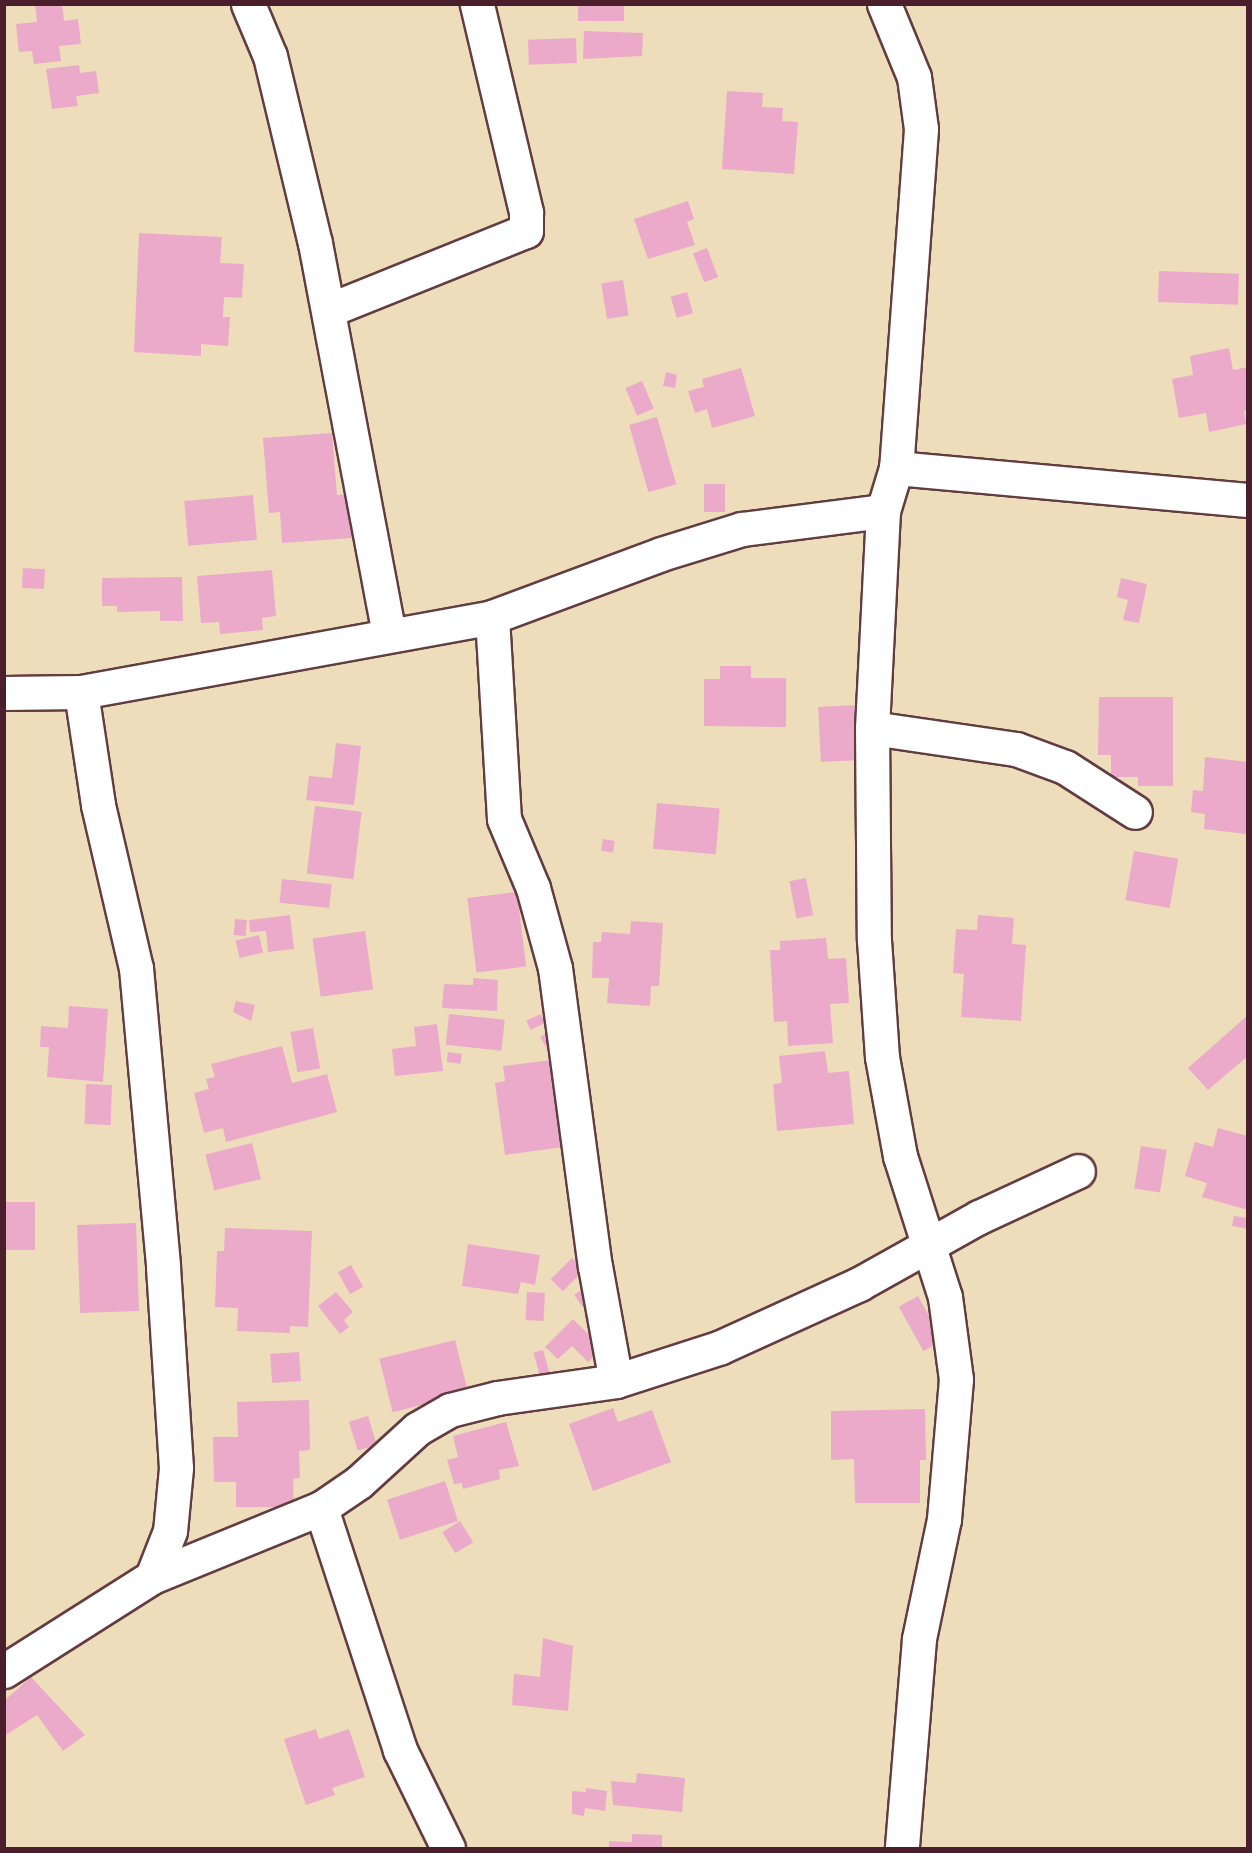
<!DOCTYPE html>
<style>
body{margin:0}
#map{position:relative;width:1252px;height:1853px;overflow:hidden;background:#edb;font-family:"IM FELL Great Primer",serif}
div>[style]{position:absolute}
.building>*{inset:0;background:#ebaaca;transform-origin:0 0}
.roads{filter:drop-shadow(2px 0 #633c41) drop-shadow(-2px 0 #633c41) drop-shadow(0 2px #633c41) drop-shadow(0 -2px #633c41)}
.minor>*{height:33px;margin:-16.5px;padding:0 16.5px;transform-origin:16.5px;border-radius:16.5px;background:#fff}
span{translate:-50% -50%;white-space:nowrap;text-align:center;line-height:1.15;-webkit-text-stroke:5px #fcf5e5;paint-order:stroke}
.frame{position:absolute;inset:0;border:6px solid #4a1f2b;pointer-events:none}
</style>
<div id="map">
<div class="building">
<div style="clip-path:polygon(35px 4px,62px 4px,64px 21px,78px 19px,81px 44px,59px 46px,61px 61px,34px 64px,32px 51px,19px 52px,16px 24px,37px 22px)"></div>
<div style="left:578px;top:4px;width:46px;height:17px"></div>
<div style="clip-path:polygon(584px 31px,643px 33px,642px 56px,583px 59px)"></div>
<div style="left:576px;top:38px;width:25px;height:48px;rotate:88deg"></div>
<div style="clip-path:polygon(79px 65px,80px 73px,96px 71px,99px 93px,76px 96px,78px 106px,52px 109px,46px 69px)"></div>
<div style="clip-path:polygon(727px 91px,763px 93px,762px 107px,783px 108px,782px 121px,798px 122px,794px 174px,722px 169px)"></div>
<div style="clip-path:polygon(688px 201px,694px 219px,687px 222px,695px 245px,648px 259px,634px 219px)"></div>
<div style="clip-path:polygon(139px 233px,222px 237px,220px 263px,244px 264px,242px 298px,224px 297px,223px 317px,230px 317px,228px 346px,201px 344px,201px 356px,134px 352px)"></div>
<div style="left:707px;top:248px;width:31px;height:15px;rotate:69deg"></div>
<div style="left:1159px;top:271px;width:80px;height:31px;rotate:2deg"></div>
<div style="left:623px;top:280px;width:36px;height:22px;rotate:81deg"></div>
<div style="left:687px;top:292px;width:22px;height:17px;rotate:74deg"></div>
<div style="clip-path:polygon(1229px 348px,1233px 370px,1248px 367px,1248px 410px,1244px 411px,1246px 424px,1209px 432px,1206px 413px,1179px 418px,1172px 379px,1193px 375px,1190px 356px)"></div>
<div style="clip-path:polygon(741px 368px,755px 416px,712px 428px,707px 409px,695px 413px,688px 391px,704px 387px,702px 379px)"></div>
<div style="clip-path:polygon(666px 372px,677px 375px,675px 388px,663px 386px)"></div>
<div style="left:642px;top:381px;width:30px;height:18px;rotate:67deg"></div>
<div style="left:657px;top:417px;width:70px;height:29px;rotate:74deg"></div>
<div style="clip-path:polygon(332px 433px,337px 495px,348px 494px,352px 538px,282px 543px,280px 512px,269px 513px,263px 438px)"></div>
<div style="left:704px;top:484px;width:21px;height:28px"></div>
<div style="left:253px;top:495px;width:45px;height:69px;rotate:85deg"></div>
<div style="left:23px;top:568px;width:22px;height:20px;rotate:3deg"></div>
<div style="clip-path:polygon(272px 570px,276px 616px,262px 618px,263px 630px,220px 634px,219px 622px,201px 623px,197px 576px)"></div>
<div style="clip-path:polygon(182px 577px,183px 621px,160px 621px,160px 611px,117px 612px,117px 606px,102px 606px,102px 578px)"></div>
<div style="clip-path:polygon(1121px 578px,1147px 584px,1139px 623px,1123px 620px,1128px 600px,1117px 597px)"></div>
<div style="clip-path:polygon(720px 666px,751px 666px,751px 678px,786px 678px,786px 727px,704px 726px,704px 679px,720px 679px)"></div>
<div style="clip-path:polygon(1099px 697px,1173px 697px,1173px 786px,1138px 786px,1138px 777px,1111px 777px,1111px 755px,1098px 755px)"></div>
<div style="left:857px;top:705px;width:55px;height:39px;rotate:87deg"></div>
<div style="clip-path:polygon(336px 743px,361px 746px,354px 805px,306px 800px,309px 776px,332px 778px)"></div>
<div style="clip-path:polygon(1205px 757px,1248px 762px,1246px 834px,1204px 829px,1205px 814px,1191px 812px,1193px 790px,1203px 791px)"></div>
<div style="left:657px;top:803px;width:63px;height:46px;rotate:5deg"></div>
<div style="left:315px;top:806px;width:47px;height:68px;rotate:7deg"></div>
<div style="left:603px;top:839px;width:12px;height:12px;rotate:9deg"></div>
<div style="left:1134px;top:851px;width:45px;height:50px;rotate:10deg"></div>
<div style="left:806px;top:878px;width:38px;height:17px;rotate:79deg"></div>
<div style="left:282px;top:879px;width:50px;height:24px;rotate:6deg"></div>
<div style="left:517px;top:892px;width:75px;height:50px;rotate:83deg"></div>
<div style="clip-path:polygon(290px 915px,294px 949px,268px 952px,266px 931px,250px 932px,249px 920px)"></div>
<div style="clip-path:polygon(978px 915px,1014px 918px,1012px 944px,1026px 945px,1021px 1021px,961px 1017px,964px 974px,953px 973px,956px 929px,977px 930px)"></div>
<div style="left:235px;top:919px;width:12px;height:16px;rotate:5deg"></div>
<div style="clip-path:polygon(631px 921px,663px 923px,659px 986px,651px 986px,650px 1006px,607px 1003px,609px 978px,592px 978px,593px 942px,601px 942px,602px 932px,630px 934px)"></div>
<div style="left:365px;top:931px;width:59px;height:53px;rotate:82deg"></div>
<div style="left:259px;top:935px;width:18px;height:24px;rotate:77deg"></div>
<div style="clip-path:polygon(826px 938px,828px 959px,846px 958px,849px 1003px,830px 1004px,833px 1043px,788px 1046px,787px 1021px,774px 1022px,770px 950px,780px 950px,780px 941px)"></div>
<div style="clip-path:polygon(473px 978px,498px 980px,497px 1011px,442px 1008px,444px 984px,473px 985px)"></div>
<div style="clip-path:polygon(236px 1001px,255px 1005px,251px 1021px,233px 1012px)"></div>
<div style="clip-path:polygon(69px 1006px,108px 1009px,103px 1082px,47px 1077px,49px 1047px,40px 1047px,41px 1026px,68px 1028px)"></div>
<div style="left:449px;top:1014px;width:56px;height:31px;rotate:6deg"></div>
<div style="left:541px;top:1014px;width:10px;height:16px;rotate:66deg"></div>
<div style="clip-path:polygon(1248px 1015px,1248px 1056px,1208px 1090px,1188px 1068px)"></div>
<div style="clip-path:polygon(437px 1024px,443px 1071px,395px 1076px,392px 1049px,416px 1046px,414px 1027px)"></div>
<div style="left:313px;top:1028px;width:41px;height:23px;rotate:80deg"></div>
<div style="left:547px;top:1033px;width:12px;height:8px;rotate:59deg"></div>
<div style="clip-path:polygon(282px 1046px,292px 1083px,327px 1074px,337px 1112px,226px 1142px,223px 1128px,204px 1133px,194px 1093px,209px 1089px,206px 1079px,215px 1077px,211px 1064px)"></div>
<div style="clip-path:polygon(825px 1051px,828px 1073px,849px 1071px,854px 1124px,777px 1131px,773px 1084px,782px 1083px,779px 1056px)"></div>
<div style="left:448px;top:1052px;width:14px;height:10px;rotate:8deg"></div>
<div style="clip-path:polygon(551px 1060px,564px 1147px,505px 1155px,495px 1083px,505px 1081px,503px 1066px)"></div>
<div style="left:86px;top:1084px;width:26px;height:40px;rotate:2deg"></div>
<div style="clip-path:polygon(1218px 1128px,1248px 1136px,1248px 1210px,1202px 1197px,1207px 1183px,1185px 1176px,1195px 1142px,1213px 1147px)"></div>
<div style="left:252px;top:1143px;width:37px;height:48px;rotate:76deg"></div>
<div style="left:1141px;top:1146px;width:26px;height:43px;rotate:9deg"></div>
<div style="left:35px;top:1202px;width:48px;height:31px;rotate:90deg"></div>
<div style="clip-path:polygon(1234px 1216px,1248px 1218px,1248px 1229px,1232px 1226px)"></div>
<div style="left:136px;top:1223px;width:88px;height:59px;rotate:88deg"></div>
<div style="clip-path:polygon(225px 1228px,312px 1231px,308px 1327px,290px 1326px,290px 1333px,237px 1331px,238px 1308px,215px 1307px,217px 1251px,224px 1251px)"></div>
<div style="clip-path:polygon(468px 1244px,540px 1255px,535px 1285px,521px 1282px,518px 1294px,462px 1286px)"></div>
<div style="left:572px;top:1258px;width:17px;height:30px;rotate:45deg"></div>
<div style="left:351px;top:1265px;width:25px;height:15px;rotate:61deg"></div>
<div style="left:584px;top:1288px;width:16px;height:12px;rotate:55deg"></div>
<div style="clip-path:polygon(336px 1292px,353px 1312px,344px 1320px,349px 1327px,340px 1334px,318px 1306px)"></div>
<div style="left:527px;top:1292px;width:18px;height:28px;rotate:3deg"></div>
<div style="left:918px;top:1296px;width:51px;height:22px;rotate:61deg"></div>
<div style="clip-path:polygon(573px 1319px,602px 1348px,588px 1362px,572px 1346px,558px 1359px,545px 1347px)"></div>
<div style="left:455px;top:1340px;width:55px;height:78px;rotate:76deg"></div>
<div style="left:543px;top:1350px;width:29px;height:10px;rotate:74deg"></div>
<div style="left:299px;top:1352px;width:29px;height:29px;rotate:86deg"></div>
<div style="clip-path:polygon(309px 1400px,310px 1450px,299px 1451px,300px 1478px,293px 1479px,294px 1507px,236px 1507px,236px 1482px,214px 1482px,213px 1437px,238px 1437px,237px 1402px)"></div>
<div style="clip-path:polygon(613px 1408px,618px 1422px,652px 1410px,671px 1462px,593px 1491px,569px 1424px)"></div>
<div style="clip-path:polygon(925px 1409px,926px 1460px,920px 1460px,920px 1503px,855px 1503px,854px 1459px,831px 1460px,831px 1411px)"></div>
<div style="left:368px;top:1416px;width:30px;height:20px;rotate:73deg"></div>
<div style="clip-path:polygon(506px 1422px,519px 1466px,499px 1470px,500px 1479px,463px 1489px,462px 1483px,454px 1484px,447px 1460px,458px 1457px,453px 1436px)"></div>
<div style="left:445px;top:1481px;width:42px;height:61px;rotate:72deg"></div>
<div style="left:460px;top:1521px;width:25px;height:21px;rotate:58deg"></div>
<div style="clip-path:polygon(543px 1638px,573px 1646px,568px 1711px,512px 1705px,514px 1674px,540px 1677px)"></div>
<div style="clip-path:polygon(31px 1677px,85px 1735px,63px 1751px,37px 1715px,4px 1736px,4px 1701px)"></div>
<div style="clip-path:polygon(316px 1729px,319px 1739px,349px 1729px,365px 1777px,332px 1788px,335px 1795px,306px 1805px,284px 1739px)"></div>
<div style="clip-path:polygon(637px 1773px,685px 1778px,682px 1812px,613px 1805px,611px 1781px,636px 1783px)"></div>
<div style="clip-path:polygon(586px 1788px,607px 1791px,605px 1811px,585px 1808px,584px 1816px,572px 1814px,572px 1791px,586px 1792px)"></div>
<div style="clip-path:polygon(632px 1834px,662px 1835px,662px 1848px,609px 1848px,609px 1841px,632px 1842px)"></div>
</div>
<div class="roads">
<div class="minor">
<div style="left:248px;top:4px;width:56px;rotate:67.1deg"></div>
<div style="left:270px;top:56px;width:192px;rotate:76.5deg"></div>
<div style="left:315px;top:243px;width:399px;rotate:79.3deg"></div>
<div style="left:884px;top:4px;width:79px;rotate:67.7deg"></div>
<div style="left:914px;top:77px;width:52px;rotate:82.3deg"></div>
<div style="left:921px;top:129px;width:340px;rotate:94.2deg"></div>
<div style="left:896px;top:468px;width:45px;rotate:106.8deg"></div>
<div style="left:883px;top:511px;width:217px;rotate:92.9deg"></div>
<div style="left:872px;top:728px;width:212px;rotate:89.5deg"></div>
<div style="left:874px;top:940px;width:117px;rotate:86.1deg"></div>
<div style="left:882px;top:1057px;width:101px;rotate:79.7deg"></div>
<div style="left:900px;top:1156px;width:148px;rotate:72.3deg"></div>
<div style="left:945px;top:1297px;width:83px;rotate:82.4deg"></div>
<div style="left:956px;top:1379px;width:141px;rotate:94.9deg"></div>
<div style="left:944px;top:1519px;width:123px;rotate:101.8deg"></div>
<div style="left:919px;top:1639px;width:210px;rotate:94.7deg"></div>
<div style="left:329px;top:310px;width:212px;rotate:-21.9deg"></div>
<div style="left:526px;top:231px;width:19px;rotate:-90deg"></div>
<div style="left:526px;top:212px;width:214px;rotate:-103.3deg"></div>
<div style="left:896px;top:468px;width:353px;rotate:5.2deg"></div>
<div style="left:492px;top:617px;width:202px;rotate:86.6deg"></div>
<div style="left:504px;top:819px;width:75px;rotate:67.2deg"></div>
<div style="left:533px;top:888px;width:83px;rotate:74.6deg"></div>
<div style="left:555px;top:968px;width:301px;rotate:82.4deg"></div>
<div style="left:595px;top:1266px;width:117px;rotate:79.7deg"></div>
<div style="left:81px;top:692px;width:114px;rotate:81.4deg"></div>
<div style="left:98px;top:805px;width:167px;rotate:76.9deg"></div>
<div style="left:136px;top:968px;width:300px;rotate:84.8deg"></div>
<div style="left:163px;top:1267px;width:201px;rotate:86.3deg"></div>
<div style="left:176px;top:1468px;width:63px;rotate:95.4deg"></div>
<div style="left:170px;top:1531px;width:49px;rotate:111.4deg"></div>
<div style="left:4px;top:693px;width:77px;rotate:-0.7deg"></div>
<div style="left:81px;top:692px;width:418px;rotate:-10.3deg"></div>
<div style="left:492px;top:617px;width:180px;rotate:-20.4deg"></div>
<div style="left:661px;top:554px;width:85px;rotate:-17.2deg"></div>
<div style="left:742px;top:529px;width:142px;rotate:-7.3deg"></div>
<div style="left:872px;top:728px;width:146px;rotate:8.3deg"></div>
<div style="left:1016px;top:749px;width:52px;rotate:20.2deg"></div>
<div style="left:1065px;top:767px;width:83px;rotate:32.7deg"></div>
<div style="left:321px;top:1508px;width:255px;rotate:71.9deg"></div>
<div style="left:400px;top:1750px;width:109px;rotate:63.9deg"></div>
<div style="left:4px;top:1671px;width:175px;rotate:-32.4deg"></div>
<div style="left:152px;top:1577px;width:183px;rotate:-22.2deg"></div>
<div style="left:321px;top:1508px;width:46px;rotate:-34.4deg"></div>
<div style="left:359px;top:1482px;width:79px;rotate:-42.4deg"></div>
<div style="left:417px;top:1429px;width:38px;rotate:-30deg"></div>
<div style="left:450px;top:1410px;width:49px;rotate:-14.3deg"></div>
<div style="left:497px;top:1398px;width:120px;rotate:-8.1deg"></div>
<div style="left:616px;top:1381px;width:110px;rotate:-17.9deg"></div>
<div style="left:721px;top:1347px;width:152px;rotate:-24.5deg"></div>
<div style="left:859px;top:1284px;width:137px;rotate:-29.2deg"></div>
<div style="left:979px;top:1217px;width:109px;rotate:-24.9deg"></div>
</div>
</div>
<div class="frame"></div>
</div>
